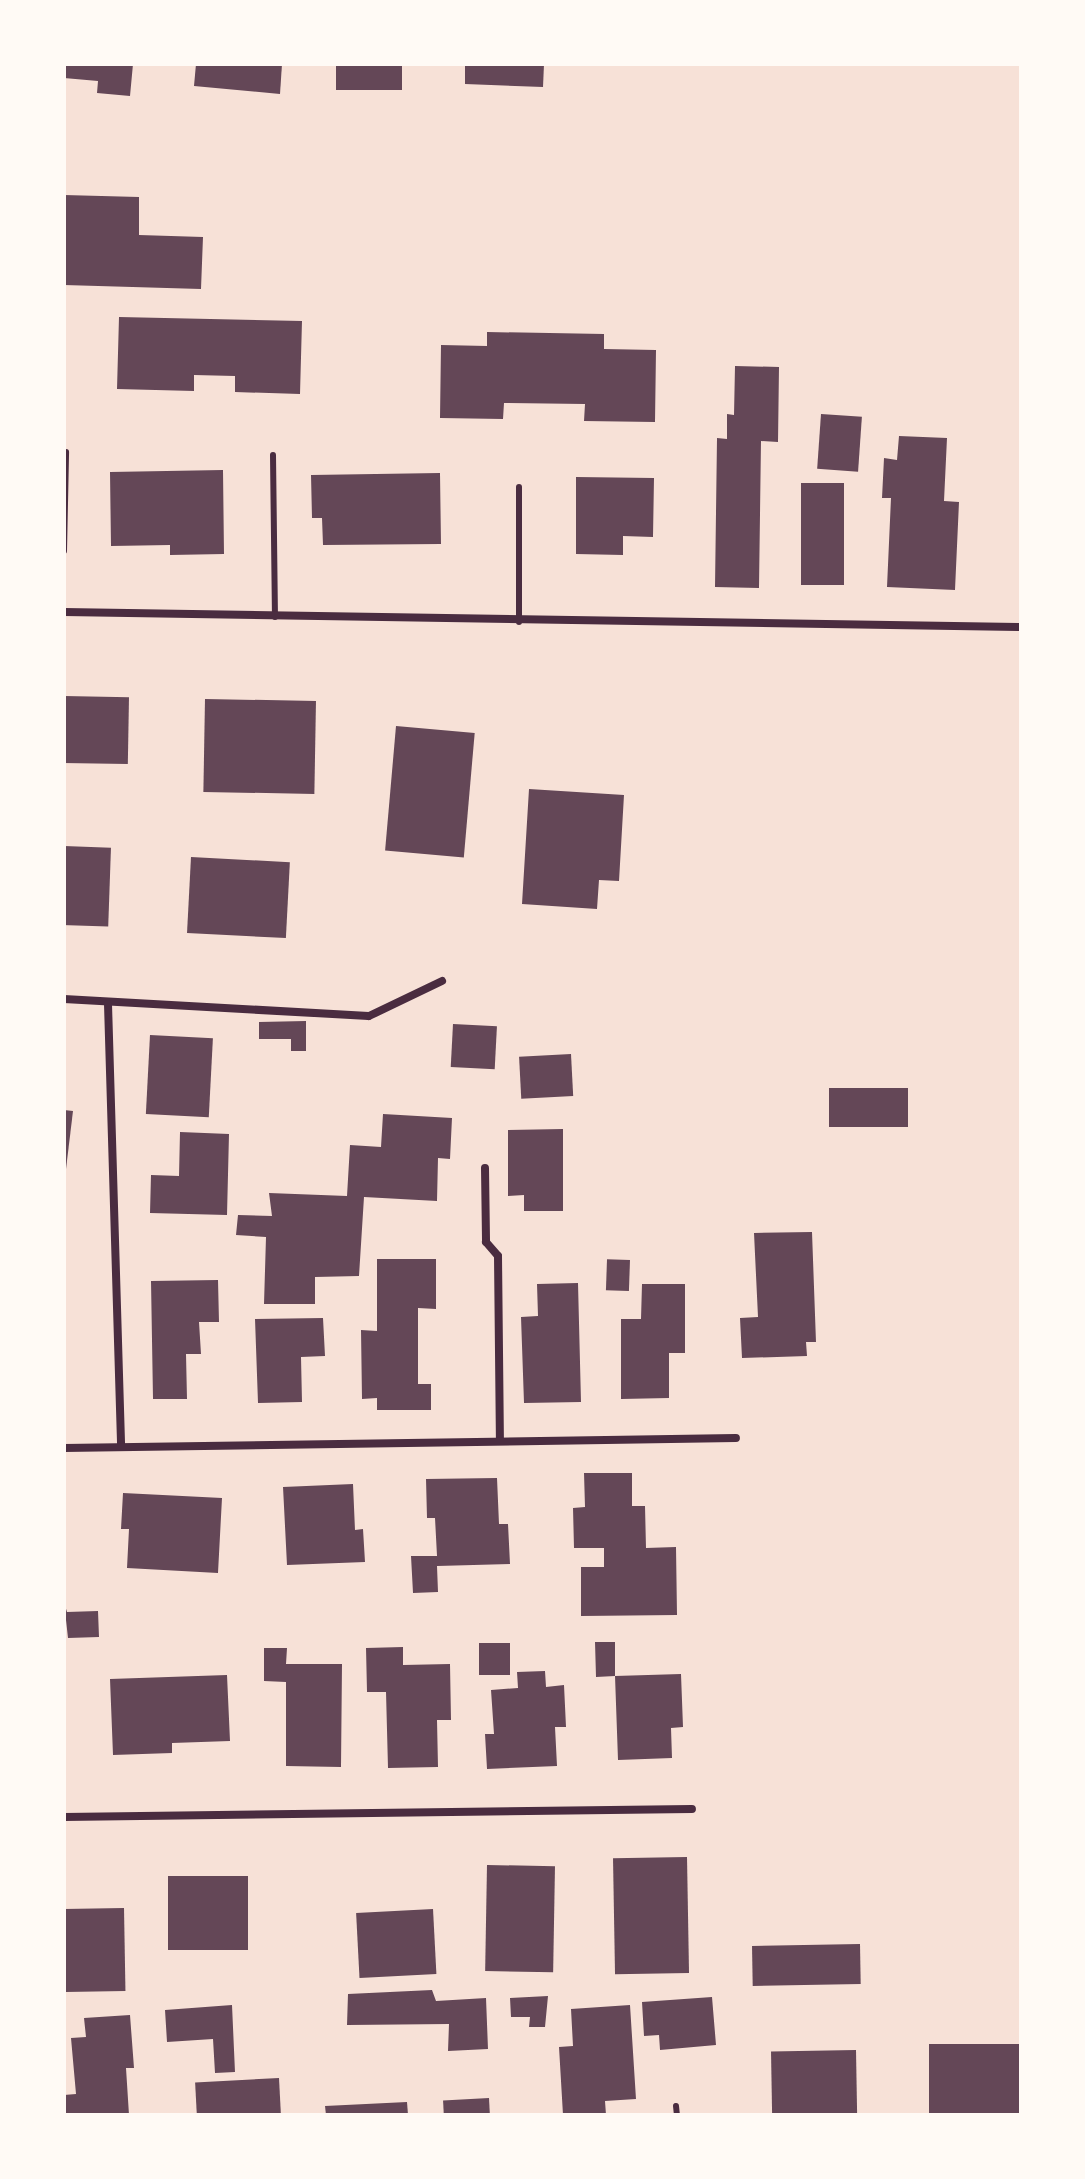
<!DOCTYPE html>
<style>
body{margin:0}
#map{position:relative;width:1085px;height:2179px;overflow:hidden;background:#f7e1d7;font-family:"Alegreya Sans",sans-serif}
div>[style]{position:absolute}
.building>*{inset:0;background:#644757;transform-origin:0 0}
.service>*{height:6px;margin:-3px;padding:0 3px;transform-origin:3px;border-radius:3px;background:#4a2c40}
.minor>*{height:8px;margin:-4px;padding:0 4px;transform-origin:4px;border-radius:4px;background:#4a2c40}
span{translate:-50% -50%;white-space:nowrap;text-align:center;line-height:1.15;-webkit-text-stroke:7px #fffaf5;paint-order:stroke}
.frame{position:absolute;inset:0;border:66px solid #fffaf5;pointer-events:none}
</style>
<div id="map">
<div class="building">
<div style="clip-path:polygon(64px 64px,133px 64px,130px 96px,97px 93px,98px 81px,64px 78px)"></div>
<div style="clip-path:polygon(196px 64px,282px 64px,280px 94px,194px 86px)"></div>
<div style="left:336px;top:64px;width:66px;height:26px"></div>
<div style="clip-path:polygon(465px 64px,544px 64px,543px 87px,465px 84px)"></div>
<div style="clip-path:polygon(64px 195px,139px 197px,139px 235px,203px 237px,201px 289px,64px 285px)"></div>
<div style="clip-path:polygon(119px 317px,302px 321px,300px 394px,235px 392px,235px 376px,194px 375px,194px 391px,117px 389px)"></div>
<div style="clip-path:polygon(487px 332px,604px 334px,604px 349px,656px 350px,655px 422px,584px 421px,585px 404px,504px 403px,503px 419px,440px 418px,441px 345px,487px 346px)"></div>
<div style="clip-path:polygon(735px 366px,779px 367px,778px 442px,761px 441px,759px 588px,715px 587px,717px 438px,727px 439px,727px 414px,734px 415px)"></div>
<div style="left:821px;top:414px;width:41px;height:55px;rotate:4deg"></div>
<div style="clip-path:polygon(899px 436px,947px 438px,944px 501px,959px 502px,955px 590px,887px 587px,891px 498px,882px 498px,884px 458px,897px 460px)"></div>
<div style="clip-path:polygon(223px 470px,224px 554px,170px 555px,170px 545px,111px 546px,110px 472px)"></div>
<div style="clip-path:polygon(440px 473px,441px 544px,323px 545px,322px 518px,312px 518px,311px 475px)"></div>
<div style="clip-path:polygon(576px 477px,654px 478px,653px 537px,623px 536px,623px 555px,576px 554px)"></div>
<div style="left:801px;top:483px;width:43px;height:102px"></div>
<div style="left:64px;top:696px;width:65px;height:67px;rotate:1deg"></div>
<div style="left:205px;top:699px;width:111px;height:93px;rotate:1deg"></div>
<div style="left:396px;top:726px;width:79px;height:125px;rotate:5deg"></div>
<div style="clip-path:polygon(529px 789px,624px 795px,619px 881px,599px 880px,597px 909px,522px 904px)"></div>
<div style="left:64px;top:846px;width:47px;height:79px;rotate:2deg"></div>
<div style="left:191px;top:857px;width:99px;height:76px;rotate:3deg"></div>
<div style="clip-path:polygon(306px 1021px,306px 1051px,291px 1051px,291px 1039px,259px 1039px,259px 1022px)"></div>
<div style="left:453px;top:1024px;width:44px;height:43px;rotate:3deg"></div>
<div style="left:150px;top:1035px;width:63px;height:79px;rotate:3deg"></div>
<div style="left:571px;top:1054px;width:42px;height:52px;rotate:87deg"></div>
<div style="left:829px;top:1088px;width:79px;height:39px"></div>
<div style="clip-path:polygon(64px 1110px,73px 1111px,66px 1169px,64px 1169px)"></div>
<div style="clip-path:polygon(383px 1114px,452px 1118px,450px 1159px,438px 1158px,437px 1201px,364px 1197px,359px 1276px,315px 1277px,315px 1304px,264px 1304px,266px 1237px,236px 1235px,238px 1215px,272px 1216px,269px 1193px,347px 1196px,350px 1145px,381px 1147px)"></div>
<div style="clip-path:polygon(563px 1129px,563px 1211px,524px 1211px,524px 1195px,508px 1196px,508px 1130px)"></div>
<div style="clip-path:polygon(180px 1132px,229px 1134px,227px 1215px,150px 1213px,151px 1175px,179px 1176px)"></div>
<div style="clip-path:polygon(812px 1232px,816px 1342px,806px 1342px,807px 1356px,742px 1358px,740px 1318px,758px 1317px,754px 1233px)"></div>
<div style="clip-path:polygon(377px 1259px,436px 1259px,436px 1309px,418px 1308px,418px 1384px,431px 1384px,431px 1410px,377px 1410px,377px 1398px,362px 1399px,361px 1330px,377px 1331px)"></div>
<div style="left:630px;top:1260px;width:31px;height:23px;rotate:92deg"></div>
<div style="clip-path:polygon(218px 1280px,219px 1322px,199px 1322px,201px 1354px,186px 1354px,187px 1399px,153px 1399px,151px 1281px)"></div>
<div style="clip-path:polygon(578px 1283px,581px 1402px,524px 1403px,521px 1317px,538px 1316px,537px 1284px)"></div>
<div style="clip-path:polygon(642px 1284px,685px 1284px,685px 1353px,669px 1353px,669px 1398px,621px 1399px,621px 1319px,641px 1319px)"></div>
<div style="clip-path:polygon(323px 1318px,325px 1356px,301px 1357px,302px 1402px,258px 1403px,255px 1319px)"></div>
<div style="clip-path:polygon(584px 1473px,632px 1473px,632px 1506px,645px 1506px,646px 1548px,676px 1547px,677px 1615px,581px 1616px,581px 1567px,604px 1567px,604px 1548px,574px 1548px,573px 1508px,585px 1507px)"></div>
<div style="clip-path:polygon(497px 1478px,499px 1524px,508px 1524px,510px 1564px,437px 1566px,438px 1592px,413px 1593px,411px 1556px,437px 1556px,435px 1518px,427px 1518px,426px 1479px)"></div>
<div style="clip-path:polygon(353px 1484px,355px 1530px,363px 1529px,365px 1562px,287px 1565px,283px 1487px)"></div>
<div style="clip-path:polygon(123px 1493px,222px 1498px,218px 1573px,127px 1568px,129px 1529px,121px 1529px)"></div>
<div style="clip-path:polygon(64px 1602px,67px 1612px,98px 1611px,99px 1637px,68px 1638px)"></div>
<div style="clip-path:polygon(595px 1642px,615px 1642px,615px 1676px,681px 1674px,683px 1727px,671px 1728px,672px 1758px,618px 1760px,615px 1676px,596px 1677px)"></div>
<div style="left:479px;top:1643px;width:31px;height:32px"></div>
<div style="clip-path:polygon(403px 1647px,403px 1665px,450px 1664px,451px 1720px,437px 1720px,438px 1767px,388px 1768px,386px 1692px,367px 1692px,366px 1648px)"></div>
<div style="clip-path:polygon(264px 1648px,287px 1648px,286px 1664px,342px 1664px,341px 1767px,286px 1766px,286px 1682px,264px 1681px)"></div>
<div style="clip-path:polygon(545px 1671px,546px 1687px,564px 1685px,566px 1727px,555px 1727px,557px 1766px,487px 1769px,485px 1734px,494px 1734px,491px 1690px,518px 1688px,517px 1672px)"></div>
<div style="clip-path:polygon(227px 1675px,230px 1741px,172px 1743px,172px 1753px,113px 1755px,110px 1679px)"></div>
<div style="left:687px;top:1857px;width:116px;height:74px;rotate:89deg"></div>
<div style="left:487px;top:1865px;width:68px;height:106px;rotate:1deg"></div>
<div style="left:168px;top:1876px;width:80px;height:74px"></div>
<div style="left:124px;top:1908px;width:83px;height:60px;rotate:89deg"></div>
<div style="left:433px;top:1909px;width:65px;height:77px;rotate:87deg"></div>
<div style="left:860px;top:1944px;width:40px;height:108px;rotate:89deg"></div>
<div style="clip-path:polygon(432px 1990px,436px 2001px,486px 1998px,488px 2049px,448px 2051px,449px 2024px,347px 2025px,348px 1994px)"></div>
<div style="clip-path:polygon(548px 1996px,545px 2027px,529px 2027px,530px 2017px,511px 2017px,510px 1998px)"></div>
<div style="clip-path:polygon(712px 1997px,716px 2045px,660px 2050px,659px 2035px,644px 2036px,642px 2002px)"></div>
<div style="clip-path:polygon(232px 2005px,235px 2072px,215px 2073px,213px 2039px,167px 2042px,165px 2010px)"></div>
<div style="clip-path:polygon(630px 2005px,636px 2099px,605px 2101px,606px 2115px,563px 2115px,559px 2047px,573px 2046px,571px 2009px)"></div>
<div style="clip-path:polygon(130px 2015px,134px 2068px,126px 2068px,129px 2115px,64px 2115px,64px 2095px,76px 2094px,71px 2038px,86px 2037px,84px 2018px)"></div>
<div style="left:1021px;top:2044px;width:71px;height:92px;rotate:90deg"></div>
<div style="left:856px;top:2050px;width:65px;height:85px;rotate:89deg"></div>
<div style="left:279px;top:2078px;width:37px;height:84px;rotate:87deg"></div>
<div style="left:489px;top:2098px;width:17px;height:46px;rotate:87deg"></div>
<div style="clip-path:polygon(407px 2102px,408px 2115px,326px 2115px,325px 2106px)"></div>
</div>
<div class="service">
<div style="left:273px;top:455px;width:162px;rotate:89.3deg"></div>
<div style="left:64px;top:551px;width:99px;rotate:-88.8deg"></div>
<div style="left:519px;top:622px;width:135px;rotate:-90deg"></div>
<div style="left:676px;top:2106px;width:9px;rotate:84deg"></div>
</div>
<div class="minor">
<div style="left:64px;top:612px;width:957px;rotate:0.9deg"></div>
<div style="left:64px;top:999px;width:305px;rotate:3.2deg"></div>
<div style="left:369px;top:1016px;width:81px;rotate:-25.6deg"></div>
<div style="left:108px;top:1004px;width:443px;rotate:88.3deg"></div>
<div style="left:485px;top:1168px;width:74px;rotate:89.2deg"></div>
<div style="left:486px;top:1242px;width:18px;rotate:49deg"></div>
<div style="left:498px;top:1256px;width:185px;rotate:89.4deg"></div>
<div style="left:64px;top:1448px;width:672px;rotate:-0.85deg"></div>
<div style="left:64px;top:1817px;width:628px;rotate:-0.73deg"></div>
</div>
<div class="frame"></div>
</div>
